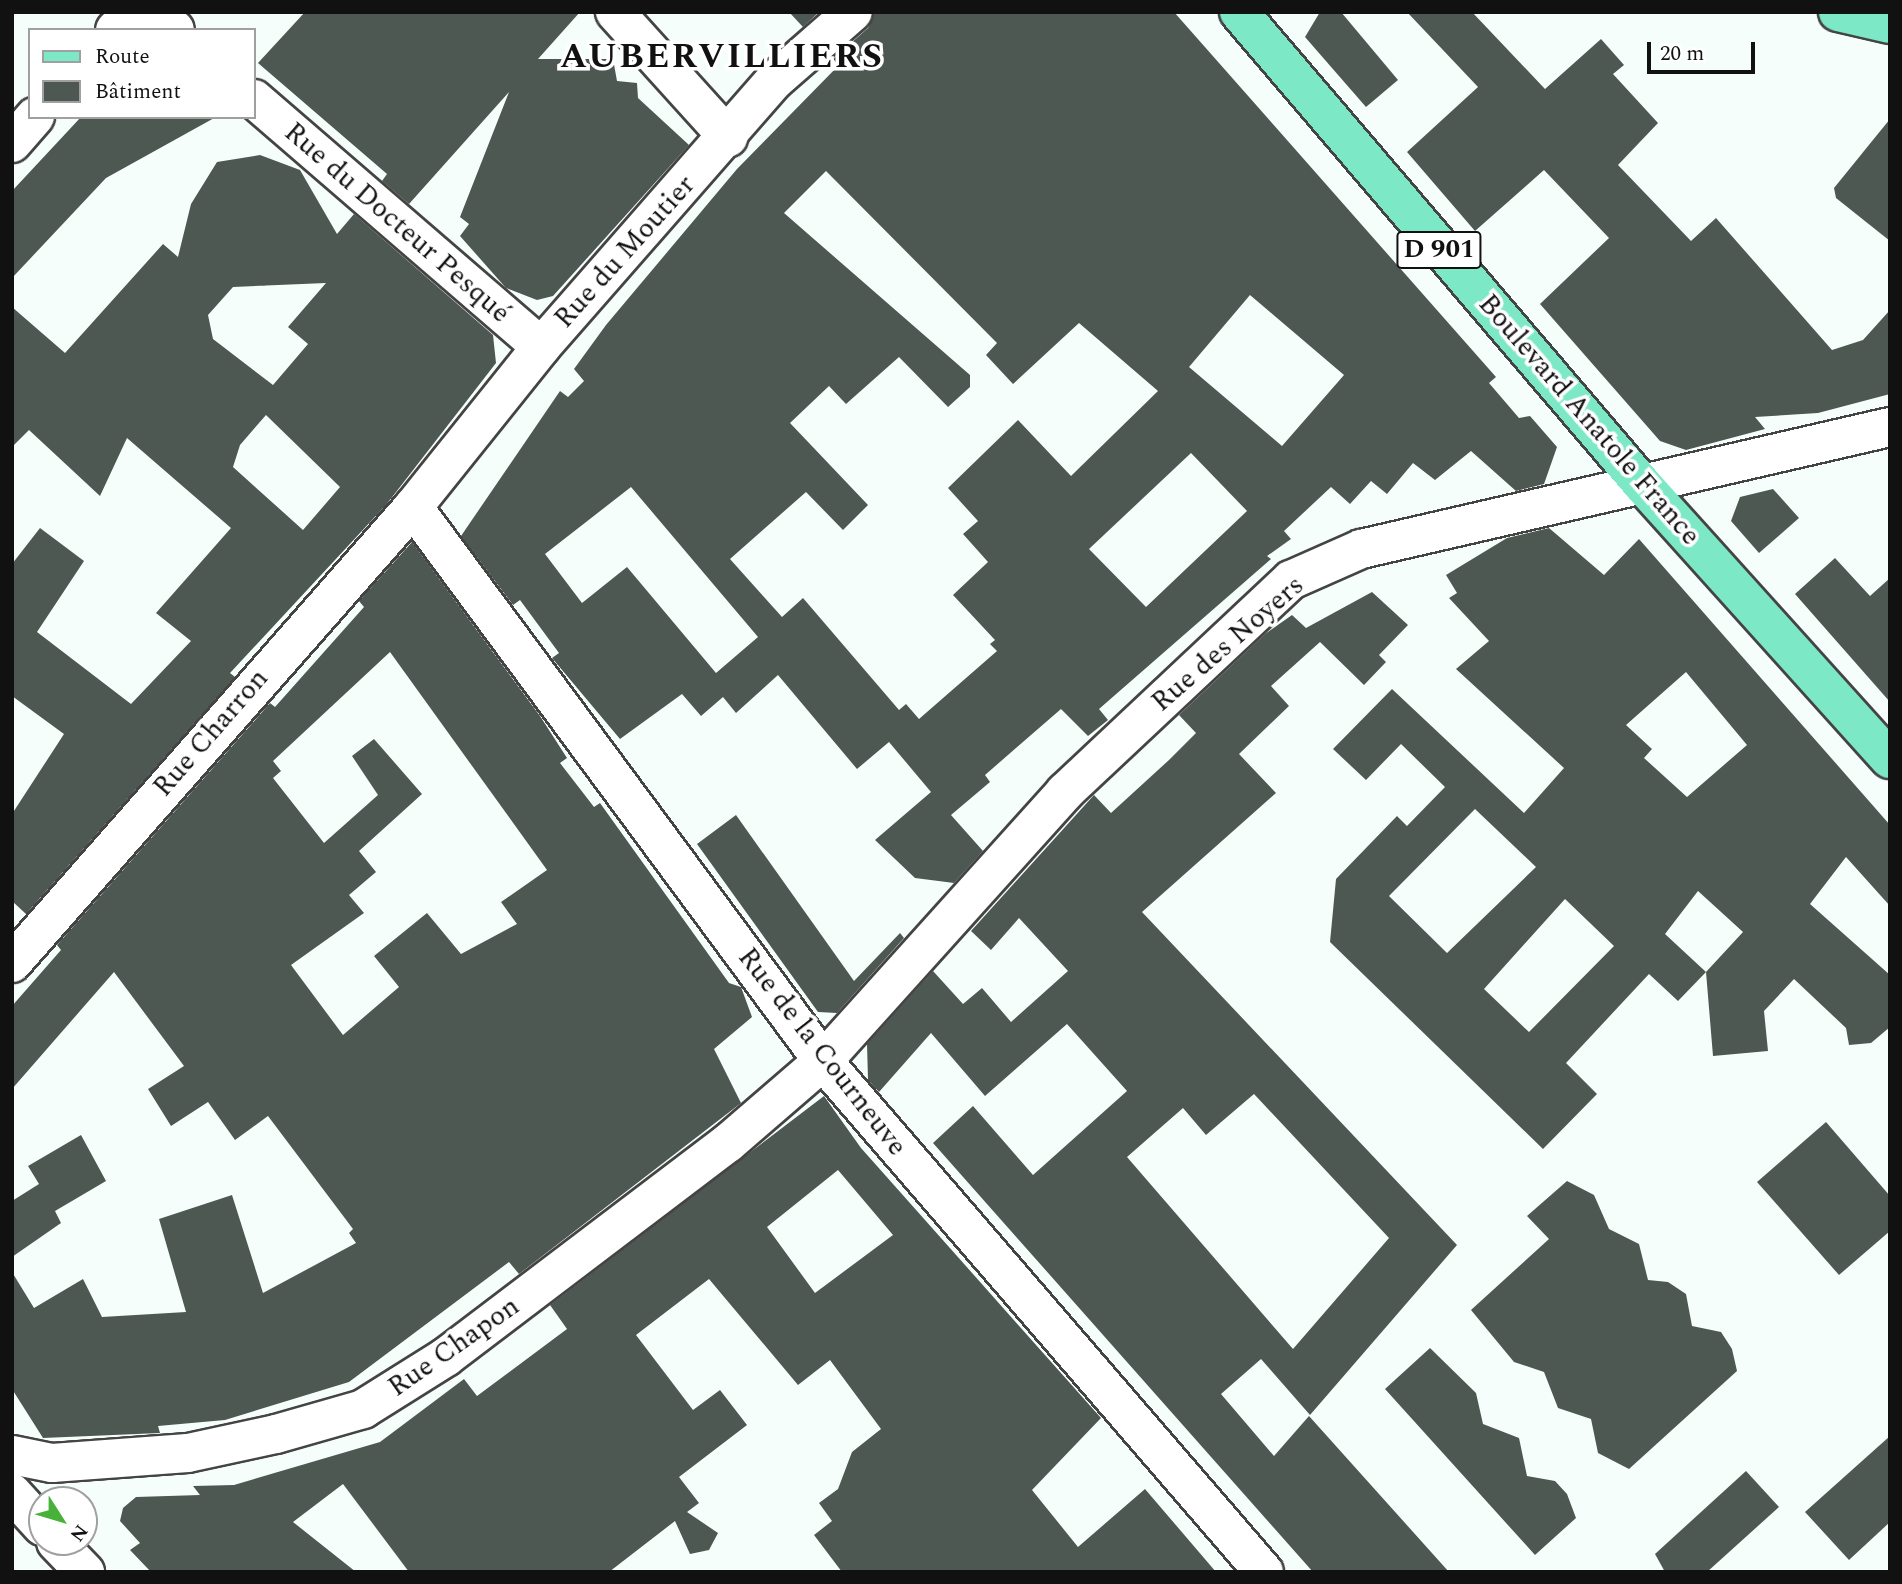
<!DOCTYPE html>
<meta charset="utf-8">
<style>
body{margin:0}
#map{position:relative;width:1902px;height:1584px;overflow:hidden;background:#f6fefc;font-family:Spectral,serif}
div>[style]{position:absolute}
.building>*{inset:0;background:#4e5852}
.roads{filter:drop-shadow(2px 0 #444) drop-shadow(-2px 0 #444) drop-shadow(0 2px #444) drop-shadow(0 -2px #444)}
.minor>*{height:38px;margin:-19px;padding:0 19px;transform-origin:19px;border-radius:19px;background:#fff}
.major>*{height:38px;margin:-19px;padding:0 19px;transform-origin:19px;border-radius:19px;background:#7ce8c6}
span{translate:-50% -50%;white-space:nowrap;text-align:center;line-height:1.15;-webkit-text-stroke:7px #fff;paint-order:stroke}
.shield-label span{padding:2px 5px;background:#fff;border:2px solid;border-radius:5px;-webkit-text-stroke-width:0}
.shield-label{font-size:26px;color:#111;font-weight:700}
.street-label{font-size:28px;color:#111}
.district-label{font-size:35px;color:#111;font-weight:700;letter-spacing:2px}
.frame{position:absolute;inset:0;border:14px solid #111;pointer-events:none}
.legend{position:absolute;left:28px;top:28px;width:228px;height:91px;box-sizing:border-box;background:#fff;border:2px solid #a0a0a0;margin:0;padding:9px 12px;list-style:none;font-size:21px;color:#111}
.legend li{display:flex;align-items:center;gap:14px;height:35px}
.legend b{width:35px;border:2px solid #a0a0a0}
.north{position:absolute;left:28px;top:1486px;width:70px;height:70px;box-sizing:border-box;background:#fff;border:2px solid #a0a0a0;border-radius:50%;rotate:127deg;font-size:19px;font-weight:700;line-height:28px;text-align:center;color:#111}
.north::after{content:'';display:block;margin:auto;width:24px;height:32px;background:#47b139;clip-path:polygon(50% 0,100% 100%,50% 72%,0 100%)}
.scale{position:absolute;left:1647px;top:42px;width:108px;height:32px;box-sizing:border-box;border:4px solid #111;border-top:0;padding-left:9px;font-size:21px;line-height:24px;white-space:nowrap;color:#111;-webkit-text-stroke:5px #fff;paint-order:stroke}
</style>
<div id="map">
<div class="building">
<div style="clip-path:polygon(305px 12px,580px 12px,538px 59px,613px 59px,617px 81px,637px 83px,638px 98px,689px 145px,553px 296px,537px 300px,506px 288px,460px 236px,469px 224px,460px 217px,509px 92px,409px 204px,382px 181px,387px 174px,258px 63px)"></div>
<div style="clip-path:polygon(789px 12px,819px 12px,803px 27px)"></div>
<div style="clip-path:polygon(evenodd,874px 12px,1174px 12px,1496px 377px,1489px 383px,1519px 418px,1530px 416px,1557px 447px,1544px 484px,1516px 491px,1471px 451px,1435px 480px,1413px 463px,1387px 494px,1371px 481px,1350px 504px,1331px 487px,1284px 531px,1291px 539px,1267px 556px,1271px 559px,1099px 709px,1108px 720px,1088px 736px,1061px 709px,985px 775px,990px 782px,951px 815px,983px 851px,954px 883px,915px 878px,875px 840px,931px 792px,889px 742px,857px 769px,778px 675px,736px 713px,723px 697px,701px 716px,682px 694px,620px 739px,552px 658px,559px 653px,520px 600px,513px 605px,461px 536px,560px 391px,568px 397px,584px 381px,574px 369px,606px 325px,737px 169px,839px 65px,833px 59px,868px 28px,874px 12px,826px 171px,997px 343px,986px 355px,1013px 384px,1079px 323px,1158px 391px,1071px 476px,1018px 420px,948px 488px,978px 521px,963px 534px,988px 562px,953px 595px,995px 640px,990px 644px,997px 651px,919px 719px,906px 704px,899px 710px,803px 598px,782px 617px,730px 559px,806px 492px,843px 530px,868px 505px,790px 423px,829px 386px,846px 404px,899px 357px,948px 407px,970px 387px,970px 375px,784px 213px,826px 171px,874px 12px,1250px 295px,1344px 375px,1282px 446px,1189px 367px,1250px 295px,874px 12px,1191px 453px,1247px 511px,1146px 607px,1089px 549px,1191px 453px,874px 12px,631px 487px,758px 637px,716px 673px,627px 567px,582px 603px,545px 554px,631px 487px)"></div>
<div style="clip-path:polygon(1320px 12px,1341px 12px,1398px 80px,1366px 107px,1305px 37px)"></div>
<div style="clip-path:polygon(1407px 12px,1472px 12px,1545px 89px,1601px 39px,1624px 65px,1613px 74px,1658px 123px,1618px 165px,1691px 241px,1716px 218px,1832px 350px,1863px 340px,1890px 310px,1890px 394px,1818px 413px,1755px 417px,1765px 429px,1686px 450px,1660px 441px,1540px 304px,1609px 238px,1544px 170px,1475px 231px,1407px 152px,1478px 87px)"></div>
<div style="clip-path:polygon(81px 117px,216px 117px,106px 178px,12px 278px,12px 191px)"></div>
<div style="clip-path:polygon(1890px 119px,1890px 241px,1836px 198px,1834px 188px)"></div>
<div style="clip-path:polygon(evenodd,260px 155px,300px 170px,337px 234px,354px 214px,493px 335px,496px 363px,386px 505px,230px 673px,235px 677px,26px 914px,12px 901px,12px 814px,64px 734px,12px 696px,12px 564px,40px 528px,84px 561px,37px 632px,131px 704px,191px 641px,156px 613px,231px 528px,127px 438px,100px 496px,29px 430px,12px 447px,12px 307px,65px 353px,163px 244px,178px 257px,191px 204px,217px 162px,260px 155px,326px 283px,288px 327px,308px 344px,273px 385px,213px 339px,208px 315px,233px 287px,326px 283px,260px 155px,266px 415px,340px 487px,303px 530px,233px 467px,240px 445px,266px 415px)"></div>
<div style="clip-path:polygon(1773px 489px,1799px 518px,1759px 553px,1731px 521px,1740px 497px)"></div>
<div style="clip-path:polygon(evenodd,1549px 528px,1604px 575px,1639px 539px,1890px 825px,1890px 906px,1846px 857px,1810px 904px,1890px 975px,1890px 1027px,1871px 1043px,1849px 1045px,1846px 1028px,1794px 979px,1764px 1011px,1768px 1051px,1713px 1056px,1706px 972px,1743px 932px,1698px 891px,1665px 934px,1706px 972px,1678px 1001px,1649px 974px,1566px 1063px,1597px 1094px,1543px 1149px,1330px 942px,1336px 879px,1397px 816px,1407px 826px,1445px 787px,1401px 744px,1366px 780px,1333px 749px,1392px 689px,1524px 813px,1564px 768px,1456px 669px,1489px 641px,1449px 598px,1457px 593px,1446px 575px,1507px 538px,1549px 528px,1686px 672px,1747px 745px,1687px 797px,1644px 758px,1652px 749px,1626px 725px,1686px 672px,1549px 528px,1475px 809px,1536px 867px,1447px 953px,1389px 896px,1475px 809px,1549px 528px,1565px 899px,1614px 946px,1529px 1032px,1484px 989px,1565px 899px)"></div>
<div style="clip-path:polygon(evenodd,412px 542px,540px 716px,567px 758px,560px 763px,594px 807px,600px 803px,729px 983px,741px 987px,752px 1017px,714px 1049px,741px 1103px,519px 1274px,509px 1262px,349px 1382px,225px 1420px,158px 1426px,160px 1433px,43px 1438px,12px 1389px,12px 1272px,34px 1308px,83px 1279px,102px 1317px,186px 1312px,159px 1219px,232px 1195px,263px 1293px,356px 1243px,349px 1233px,353px 1229px,268px 1116px,235px 1140px,208px 1102px,171px 1126px,148px 1089px,184px 1066px,114px 972px,12px 1089px,12px 1006px,61px 950px,57px 945px,270px 703px,275px 707px,364px 607px,359px 601px,412px 542px,390px 652px,547px 870px,501px 902px,517px 924px,461px 954px,427px 913px,374px 956px,399px 987px,343px 1035px,291px 965px,364px 913px,349px 895px,376px 872px,359px 851px,422px 794px,374px 739px,352px 756px,378px 795px,324px 843px,273px 778px,281px 771px,273px 761px,390px 652px)"></div>
<div style="clip-path:polygon(1835px 558px,1870px 596px,1890px 578px,1890px 702px,1795px 594px)"></div>
<div style="clip-path:polygon(evenodd,1372px 592px,1408px 625px,1379px 655px,1386px 662px,1364px 685px,1320px 642px,1271px 686px,1289px 706px,1239px 754px,1276px 793px,1142px 912px,1457px 1245px,1310px 1415px,1261px 1359px,1221px 1394px,1274px 1456px,1309px 1416px,1449px 1572px,1313px 1572px,933px 1143px,973px 1106px,1033px 1175px,1127px 1091px,1067px 1024px,985px 1096px,931px 1033px,879px 1092px,868px 1080px,867px 1044px,933px 971px,963px 1004px,982px 988px,1011px 1022px,1068px 971px,1019px 918px,991px 950px,971px 931px,1094px 795px,1111px 813px,1169px 760px,1196px 733px,1179px 715px,1265px 634px,1292px 615px,1306px 628px,1372px 592px,1254px 1094px,1389px 1238px,1293px 1349px,1127px 1157px,1183px 1108px,1206px 1135px,1254px 1094px)"></div>
<div style="clip-path:polygon(736px 815px,854px 981px,900px 933px,904px 938px,837px 1013px,818px 1012px,697px 844px)"></div>
<div style="clip-path:polygon(evenodd,824px 1096px,861px 1148px,1101px 1418px,1032px 1490px,1078px 1547px,1145px 1489px,1216px 1572px,842px 1572px,814px 1535px,832px 1521px,819px 1503px,838px 1489px,852px 1452px,881px 1429px,830px 1360px,798px 1385px,709px 1279px,636px 1335px,693px 1410px,720px 1390px,747px 1425px,679px 1477px,699px 1503px,687px 1512px,718px 1533px,709px 1550px,690px 1554px,675px 1521px,609px 1572px,409px 1572px,343px 1484px,293px 1522px,356px 1572px,151px 1572px,130px 1550px,140px 1543px,120px 1521px,123px 1508px,136px 1497px,200px 1495px,193px 1486px,234px 1485px,380px 1442px,464px 1379px,477px 1396px,567px 1329px,550px 1305px,824px 1096px,838px 1170px,893px 1235px,815px 1293px,767px 1227px,838px 1170px)"></div>
<div style="clip-path:polygon(1826px 1122px,1890px 1196px,1890px 1231px,1839px 1275px,1757px 1182px)"></div>
<div style="clip-path:polygon(81px 1135px,106px 1181px,55px 1211px,61px 1223px,12px 1257px,12px 1201px,39px 1184px,28px 1166px)"></div>
<div style="clip-path:polygon(1567px 1181px,1594px 1195px,1609px 1229px,1639px 1244px,1648px 1280px,1668px 1282px,1686px 1294px,1692px 1326px,1721px 1332px,1732px 1349px,1737px 1371px,1629px 1469px,1598px 1453px,1591px 1419px,1558px 1408px,1544px 1372px,1514px 1362px,1471px 1310px,1549px 1239px,1527px 1216px)"></div>
<div style="clip-path:polygon(1430px 1348px,1476px 1393px,1483px 1424px,1519px 1438px,1527px 1476px,1555px 1481px,1567px 1494px,1576px 1518px,1535px 1555px,1385px 1389px)"></div>
<div style="clip-path:polygon(1890px 1436px,1890px 1522px,1849px 1560px,1805px 1512px)"></div>
<div style="clip-path:polygon(1746px 1471px,1779px 1507px,1707px 1572px,1665px 1572px,1655px 1554px)"></div>
</div>
<div class="roads">
<div class="minor">
<div style="left:153px;top:12px;width:28px;rotate:39deg"></div>
<div style="left:615px;top:12px;width:169px;rotate:47.9deg"></div>
<div style="left:115px;top:30px;width:25px;rotate:-45deg"></div>
<div style="left:254px;top:99px;width:379px;rotate:40.8deg"></div>
<div style="left:12px;top:143px;width:35px;rotate:-49deg"></div>
<div style="left:413px;top:507px;width:689px;rotate:53.5deg"></div>
<div style="left:823px;top:1061px;width:675px;rotate:49.21deg"></div>
<div style="left:12px;top:963px;width:607px;rotate:-48.67deg"></div>
<div style="left:413px;top:507px;width:205px;rotate:-51.3deg"></div>
<div style="left:541px;top:347px;width:355px;rotate:-48.8deg"></div>
<div style="left:775px;top:80px;width:103px;rotate:-41.1deg"></div>
<div style="left:12px;top:1455px;width:41px;rotate:11.3deg"></div>
<div style="left:52px;top:1463px;width:136px;rotate:-4.2deg"></div>
<div style="left:188px;top:1453px;width:90px;rotate:-12.2deg"></div>
<div style="left:276px;top:1434px;width:91px;rotate:-16deg"></div>
<div style="left:363px;top:1409px;width:98px;rotate:-32.1deg"></div>
<div style="left:446px;top:1357px;width:354px;rotate:-37.2deg"></div>
<div style="left:728px;top:1143px;width:125px;rotate:-40.8deg"></div>
<div style="left:823px;top:1061px;width:362px;rotate:-48deg"></div>
<div style="left:1065px;top:792px;width:310px;rotate:-43.2deg"></div>
<div style="left:1291px;top:580px;width:77px;rotate:-23.9deg"></div>
<div style="left:1361px;top:549px;width:543px;rotate:-12.99deg"></div>
<div style="left:12px;top:1493px;width:45px;rotate:47.7deg"></div>
<div style="left:56px;top:1542px;width:42px;rotate:46deg"></div>
</div>
<div class="major">
<div style="left:1239px;top:12px;width:621px;rotate:49.51deg"></div>
<div style="left:1642px;top:484px;width:370px;rotate:48deg"></div>
<div style="left:1838px;top:12px;width:53px;rotate:13deg"></div>
</div>
</div>
<div class="shield-label">
<span style="left:1439px;top:250px">D 901</span>
</div>
<div class="street-label">
<span style="left:397px;top:223px;rotate:41deg">Rue du Docteur Pesqué</span>
<span style="left:625px;top:252px;rotate:-48deg">Rue du Moutier</span>
<span style="left:1589px;top:420px;rotate:49deg">Boulevard Anatole France</span>
<span style="left:1228px;top:644px;rotate:-41deg">Rue des Noyers</span>
<span style="left:211px;top:733px;rotate:-49deg">Rue Charron</span>
<span style="left:822px;top:1052px;rotate:52deg">Rue de la Courneuve</span>
<span style="left:454px;top:1347px;rotate:-35deg">Rue Chapon</span>
</div>
<div class="district-label">
<span style="left:722px;top:57px">AUBERVILLIERS</span>
</div>
<div class="frame"></div>
<ul class="legend">
<li><b style="height:9px;background:#7ce8c6"></b>Route</li>
<li><b style="height:19px;background:#4e5852"></b>Bâtiment</li>
</ul>
<div class="north">N</div>
<div class="scale">20 m</div>
</div>
